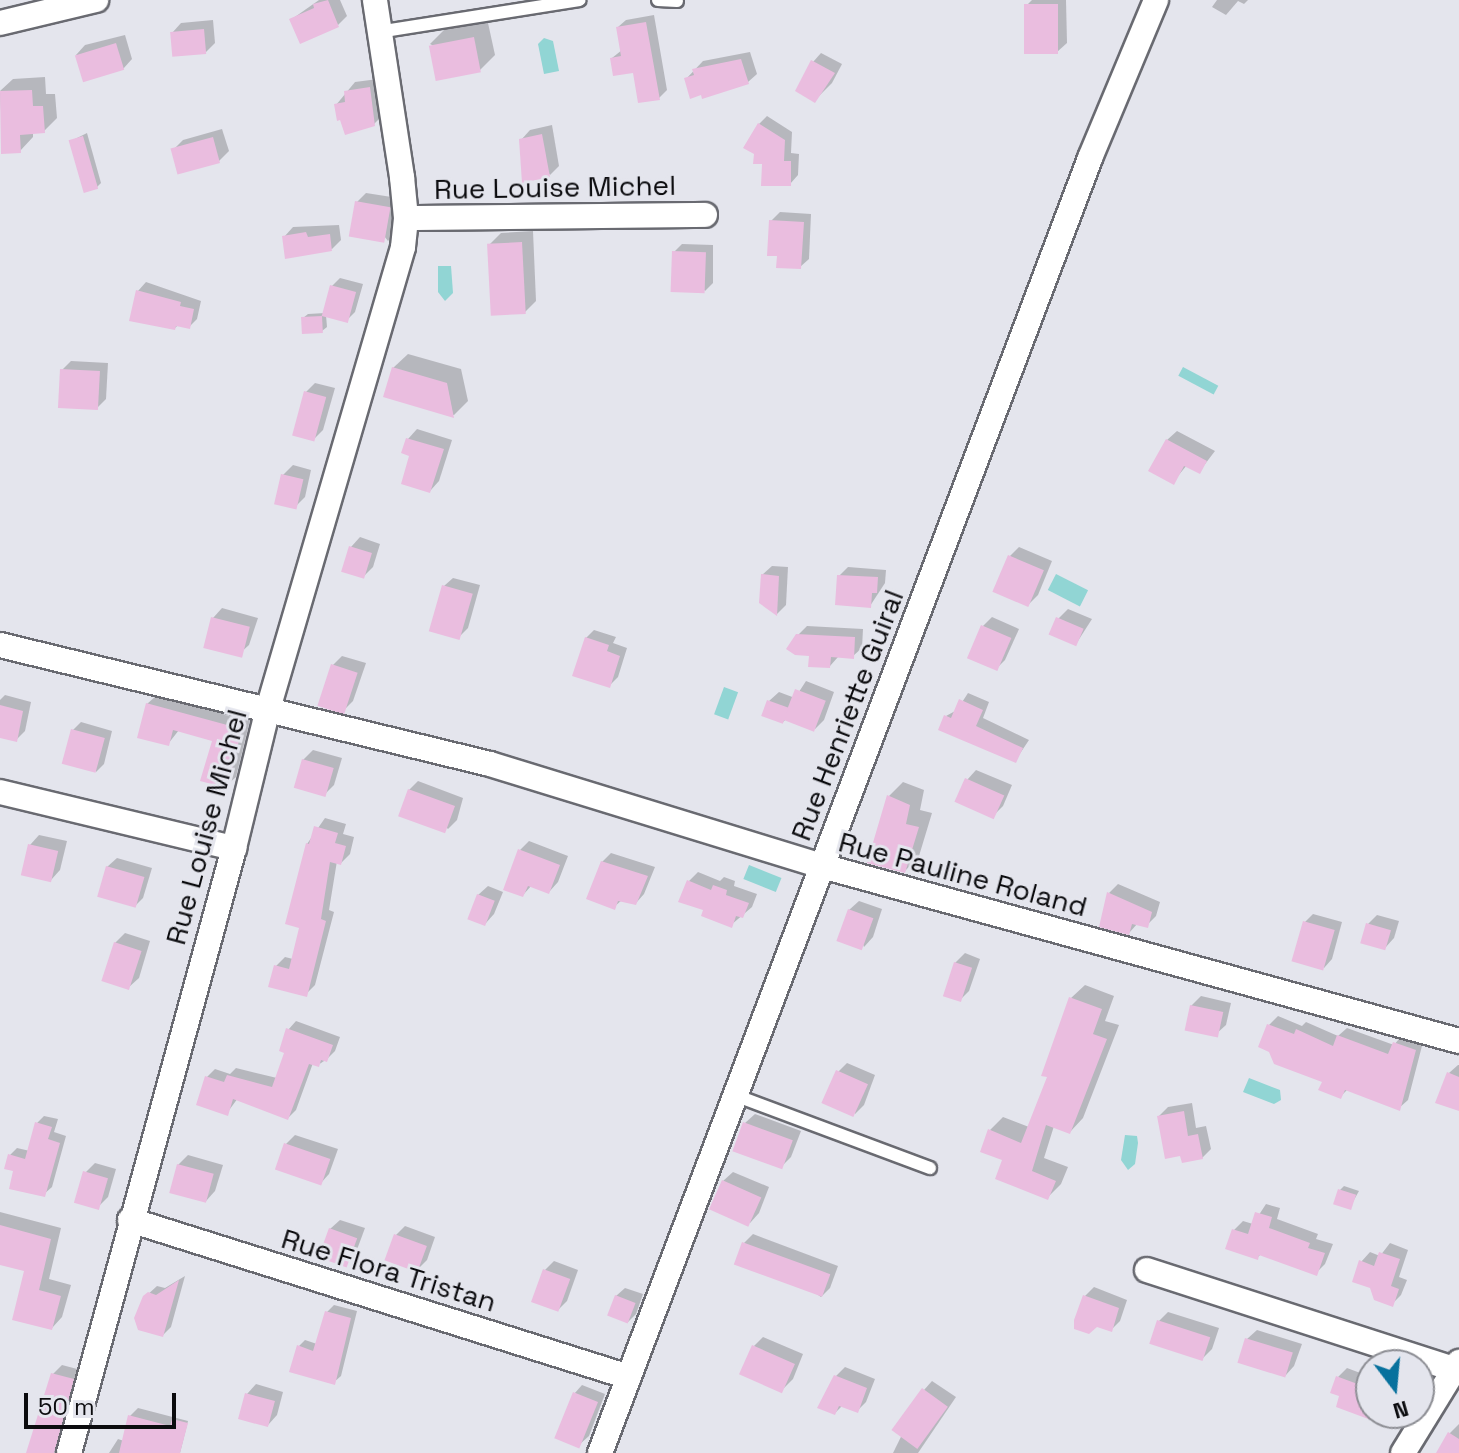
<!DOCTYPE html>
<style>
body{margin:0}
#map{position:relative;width:1459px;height:1453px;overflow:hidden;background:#e4e5ed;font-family:"Space Grotesk",sans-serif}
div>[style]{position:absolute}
.water>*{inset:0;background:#91d5d4;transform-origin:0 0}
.shadow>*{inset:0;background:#0003}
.building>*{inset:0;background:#eabddf;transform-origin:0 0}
.roads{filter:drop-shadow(2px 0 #696a71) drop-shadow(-2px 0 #696a71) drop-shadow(0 2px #696a71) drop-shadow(0 -2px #696a71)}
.service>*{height:12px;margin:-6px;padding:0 6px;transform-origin:6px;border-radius:6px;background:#fff}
.minor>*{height:24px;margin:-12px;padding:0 12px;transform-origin:12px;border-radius:12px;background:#fff}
span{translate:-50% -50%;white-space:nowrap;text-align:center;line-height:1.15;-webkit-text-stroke:6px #e4e5ed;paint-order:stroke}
.street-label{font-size:28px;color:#0b0b0e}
.north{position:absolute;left:1355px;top:1349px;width:80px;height:80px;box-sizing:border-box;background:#e4e5ed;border:2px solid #8d8e94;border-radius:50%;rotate:164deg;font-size:22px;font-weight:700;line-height:32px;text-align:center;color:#0b0b0e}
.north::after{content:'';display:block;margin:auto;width:28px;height:36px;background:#07719d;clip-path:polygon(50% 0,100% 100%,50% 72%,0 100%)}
.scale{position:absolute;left:24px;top:1393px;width:152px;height:36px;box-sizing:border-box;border:4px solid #0b0b0e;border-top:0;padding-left:10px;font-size:24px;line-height:28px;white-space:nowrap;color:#0b0b0e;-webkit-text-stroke:6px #e4e5ed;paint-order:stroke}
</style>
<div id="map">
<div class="water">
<div style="clip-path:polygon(544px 38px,553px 41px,559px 71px,544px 74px,538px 44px)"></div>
<div style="clip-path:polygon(438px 266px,451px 266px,453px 293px,445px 301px,438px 292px)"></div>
<div style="left:1183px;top:367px;width:40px;height:10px;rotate:28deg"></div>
<div style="left:1056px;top:574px;width:36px;height:18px;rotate:27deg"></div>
<div style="left:724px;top:687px;width:15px;height:29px;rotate:20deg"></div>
<div style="left:749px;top:865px;width:35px;height:15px;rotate:22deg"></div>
<div style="clip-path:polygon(1249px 1078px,1280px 1090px,1281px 1100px,1274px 1104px,1243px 1092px)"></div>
<div style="clip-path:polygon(1125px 1135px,1137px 1136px,1138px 1143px,1135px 1164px,1128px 1170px,1121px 1160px)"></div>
</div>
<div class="shadow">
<div style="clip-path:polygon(319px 0,340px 0,347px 16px,338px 25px,292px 19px)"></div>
<div style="clip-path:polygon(1032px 0,1066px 0,1067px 43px,1057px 52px,1026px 6px)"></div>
<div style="clip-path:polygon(1217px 0,1248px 0,1244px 4px,1238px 1px,1226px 15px,1212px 7px)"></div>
<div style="clip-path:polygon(654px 15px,667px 90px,659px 98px,634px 71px,612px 58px,622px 50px,618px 27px,626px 20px)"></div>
<div style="clip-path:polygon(213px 20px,215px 43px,205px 53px,172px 33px,181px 23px)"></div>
<div style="clip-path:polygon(488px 23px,495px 55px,480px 70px,430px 44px,445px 29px)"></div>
<div style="clip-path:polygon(125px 35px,132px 59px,123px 69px,76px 55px,85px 45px)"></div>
<div style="clip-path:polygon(750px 52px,757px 74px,748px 82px,686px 79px,703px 61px)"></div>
<div style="clip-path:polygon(821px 53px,842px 64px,832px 83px,815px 100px,813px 62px)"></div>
<div style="clip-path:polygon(45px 77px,46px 94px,55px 94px,57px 118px,44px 131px,33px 132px,33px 137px,20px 151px,3px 151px,0 91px,13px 79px)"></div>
<div style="clip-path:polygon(378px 79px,384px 114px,374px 124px,336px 105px,355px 82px)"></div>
<div style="clip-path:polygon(767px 116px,792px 132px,791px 153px,799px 154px,798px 175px,790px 184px,764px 162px,759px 124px)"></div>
<div style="clip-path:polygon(552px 125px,559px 166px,550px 175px,521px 140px,530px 130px)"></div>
<div style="clip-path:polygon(222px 129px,229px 151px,219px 161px,173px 150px,183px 140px)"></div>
<div style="clip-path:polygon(87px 133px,101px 183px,97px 187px,71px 141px)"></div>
<div style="clip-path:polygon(366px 193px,398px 198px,397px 231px,388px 241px,357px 202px)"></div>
<div style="clip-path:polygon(780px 212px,811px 214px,809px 259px,800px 267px,779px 254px,771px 221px)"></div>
<div style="clip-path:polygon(339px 225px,341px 240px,332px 249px,284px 237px,293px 227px)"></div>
<div style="clip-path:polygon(533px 231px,536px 301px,525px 312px,489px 245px,501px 233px)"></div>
<div style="clip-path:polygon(682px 244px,713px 245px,713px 283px,705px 291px,674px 252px)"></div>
<div style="clip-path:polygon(340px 278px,363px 284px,355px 312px,347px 320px,326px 315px,327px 327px,322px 331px,303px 318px,308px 314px,325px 313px,332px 286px)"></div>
<div style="clip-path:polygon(146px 282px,201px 301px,197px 319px,189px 327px,178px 325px,175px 328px,138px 291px)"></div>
<div style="clip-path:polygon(408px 354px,461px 369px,468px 401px,454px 415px,385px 396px,393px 368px)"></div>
<div style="clip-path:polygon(71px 361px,108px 363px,106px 399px,97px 408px,62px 370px)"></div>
<div style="clip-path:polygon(315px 383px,335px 388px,323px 430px,313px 440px,306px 392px)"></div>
<div style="clip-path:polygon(417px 429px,452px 440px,439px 481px,430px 491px,408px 439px)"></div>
<div style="clip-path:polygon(1177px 431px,1215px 451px,1199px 472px,1187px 465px,1173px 482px,1167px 440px)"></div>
<div style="clip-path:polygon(293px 465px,311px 470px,305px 497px,295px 507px,283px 475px)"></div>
<div style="clip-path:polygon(360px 537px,380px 544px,373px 567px,364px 576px,351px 547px)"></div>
<div style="clip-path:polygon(1019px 547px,1052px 561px,1038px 595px,1029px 604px,1010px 556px)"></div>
<div style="clip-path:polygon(772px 566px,788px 567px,786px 605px,777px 614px,762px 575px)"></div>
<div style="clip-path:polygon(848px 567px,886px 570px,885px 583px,870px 606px,839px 576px)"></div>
<div style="clip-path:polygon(453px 578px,480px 585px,468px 628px,459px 637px,444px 586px)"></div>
<div style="clip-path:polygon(222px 608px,258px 618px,249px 645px,239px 654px,213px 618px)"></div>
<div style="clip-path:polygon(1068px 609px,1092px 619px,1076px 644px,1058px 619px)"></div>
<div style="clip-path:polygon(992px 617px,1019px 629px,1005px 660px,996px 669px,983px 626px)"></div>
<div style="clip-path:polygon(807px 626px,863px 629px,862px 648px,853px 656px,838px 657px,830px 666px,812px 654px,798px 635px)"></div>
<div style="clip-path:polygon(594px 630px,616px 637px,613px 643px,627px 648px,618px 677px,610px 685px,586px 638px)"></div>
<div style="clip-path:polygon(342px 656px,366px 663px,353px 701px,343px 711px,333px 665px)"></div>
<div style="clip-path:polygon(806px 681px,834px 692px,824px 720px,815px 729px,786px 719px,783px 722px,769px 701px,779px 692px,795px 698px)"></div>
<div style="clip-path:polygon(968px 693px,989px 702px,983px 718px,1029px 740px,1015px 761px,946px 716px,957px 710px)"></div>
<div style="clip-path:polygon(5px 695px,31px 702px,25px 731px,16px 740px,0 736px,0 700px)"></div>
<div style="clip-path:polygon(157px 695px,250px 720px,236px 777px,226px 786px,214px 740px,179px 730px,168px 744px,147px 704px)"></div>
<div style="clip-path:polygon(81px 722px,112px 731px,104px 764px,96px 772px,73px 730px)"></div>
<div style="clip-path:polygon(313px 750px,342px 758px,334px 785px,325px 794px,303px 760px)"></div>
<div style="clip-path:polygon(976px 770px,1012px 785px,1003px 806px,994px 815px,967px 780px)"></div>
<div style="clip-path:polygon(418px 781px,463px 798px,457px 820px,448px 829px,409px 790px)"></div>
<div style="clip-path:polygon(903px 782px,924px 790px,920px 810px,932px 813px,919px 856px,905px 871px,889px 796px)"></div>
<div style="clip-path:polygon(325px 818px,346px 824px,343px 834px,354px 837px,350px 854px,341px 863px,337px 861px,329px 910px,334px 912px,315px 985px,306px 994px,276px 966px,285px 957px,293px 959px,302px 926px,307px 844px)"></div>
<div style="clip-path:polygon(39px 835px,67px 841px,60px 870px,51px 880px,30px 845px)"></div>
<div style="clip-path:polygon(529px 841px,568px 856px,558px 882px,549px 892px,532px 885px,523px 895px,520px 850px)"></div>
<div style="clip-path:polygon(611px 853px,655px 867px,644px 894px,636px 903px,622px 900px,614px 907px,602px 862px)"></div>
<div style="clip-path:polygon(117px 858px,152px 868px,143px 898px,134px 907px,107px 867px)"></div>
<div style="clip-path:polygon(698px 872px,720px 881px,724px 877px,735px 881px,734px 886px,757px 894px,752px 907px,731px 925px,705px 909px,688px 882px)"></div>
<div style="clip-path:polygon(1118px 884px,1160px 902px,1156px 916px,1147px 925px,1138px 923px,1129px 933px,1109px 893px)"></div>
<div style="clip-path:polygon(488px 886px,503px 892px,494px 914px,485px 924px,478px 895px)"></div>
<div style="clip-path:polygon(859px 901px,882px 909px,873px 937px,864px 947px,849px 910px)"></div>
<div style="clip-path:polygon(1313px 914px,1342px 922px,1332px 959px,1324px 968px,1305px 922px)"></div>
<div style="clip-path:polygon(1377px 915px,1399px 921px,1394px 938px,1385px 948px,1368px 924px)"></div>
<div style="clip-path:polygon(125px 933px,150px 941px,139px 978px,129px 987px,115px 943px)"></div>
<div style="clip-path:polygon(965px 953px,980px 959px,969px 991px,959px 1001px,955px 963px)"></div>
<div style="clip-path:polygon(1085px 985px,1114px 996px,1105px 1021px,1119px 1025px,1083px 1118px,1070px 1132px,1054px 1126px,1044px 1158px,1068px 1167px,1061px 1184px,1048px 1197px,1004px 1159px,990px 1130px,1003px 1117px,1029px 1127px,1049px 1076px,1071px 998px)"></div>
<div style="clip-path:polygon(1201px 996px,1231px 1003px,1226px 1025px,1216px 1034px,1191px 1006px)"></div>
<div style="clip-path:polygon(1278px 1016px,1302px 1026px,1306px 1022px,1338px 1036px,1347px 1028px,1394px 1045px,1403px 1034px,1423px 1042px,1408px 1100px,1399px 1108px,1348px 1089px,1340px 1097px,1324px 1081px,1261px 1046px,1269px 1025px)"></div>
<div style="clip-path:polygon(296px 1021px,340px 1037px,335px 1051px,327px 1059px,318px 1065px,313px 1063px,296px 1110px,288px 1118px,238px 1098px,227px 1113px,207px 1077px,215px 1069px,230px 1074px,236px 1068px,277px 1078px,287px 1051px,288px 1030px)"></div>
<div style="clip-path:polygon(847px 1063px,875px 1075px,864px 1105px,855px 1114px,838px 1072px)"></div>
<div style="clip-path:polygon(1458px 1065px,1459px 1065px,1459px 1109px,1449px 1073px)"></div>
<div style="clip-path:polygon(1192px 1103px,1196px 1128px,1206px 1126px,1211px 1149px,1202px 1158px,1159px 1116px,1168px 1107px)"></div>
<div style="clip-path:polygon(755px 1114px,801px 1131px,791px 1157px,781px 1167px,745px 1123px)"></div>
<div style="clip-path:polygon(44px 1116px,58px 1119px,54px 1132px,66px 1136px,52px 1187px,44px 1194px,15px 1170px,10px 1155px,17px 1148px,30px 1151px,37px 1123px)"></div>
<div style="clip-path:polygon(295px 1135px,338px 1149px,329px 1174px,320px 1184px,285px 1145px)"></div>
<div style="clip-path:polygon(188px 1155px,223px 1165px,215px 1191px,206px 1201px,178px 1165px)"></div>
<div style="clip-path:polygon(95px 1163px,116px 1169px,108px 1197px,98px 1207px,85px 1173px)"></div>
<div style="clip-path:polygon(733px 1172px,769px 1187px,759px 1213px,750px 1223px,723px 1181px)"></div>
<div style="clip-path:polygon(1344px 1186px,1359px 1191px,1350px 1207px,1340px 1190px)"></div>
<div style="clip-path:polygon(1266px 1204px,1280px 1208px,1277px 1219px,1318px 1234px,1316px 1239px,1333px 1244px,1325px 1264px,1316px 1273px,1261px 1254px,1257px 1258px,1234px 1230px,1243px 1221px,1253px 1224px)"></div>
<div style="clip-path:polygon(0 1212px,61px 1228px,49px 1279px,71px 1285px,62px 1317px,52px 1328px,27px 1270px,0 1263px)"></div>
<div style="clip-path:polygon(340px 1220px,365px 1228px,355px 1255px,346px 1264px,330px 1229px)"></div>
<div style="clip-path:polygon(405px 1226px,435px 1237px,427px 1260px,418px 1269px,396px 1235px)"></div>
<div style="clip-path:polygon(753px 1234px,838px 1266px,830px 1288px,821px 1297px,744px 1243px)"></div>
<div style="clip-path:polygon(1390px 1243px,1408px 1250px,1399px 1277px,1407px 1280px,1401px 1295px,1392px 1304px,1361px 1262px,1370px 1252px,1380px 1256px)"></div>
<div style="clip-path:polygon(554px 1261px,578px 1270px,567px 1301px,557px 1311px,545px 1270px)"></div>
<div style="clip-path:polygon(185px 1276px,171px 1327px,163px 1335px,145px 1297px,157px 1286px,165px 1288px)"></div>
<div style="clip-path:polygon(1094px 1287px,1127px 1300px,1120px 1321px,1111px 1330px,1096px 1325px,1085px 1296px)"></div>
<div style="clip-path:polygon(625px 1288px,643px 1294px,636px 1314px,628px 1322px,616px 1296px)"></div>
<div style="clip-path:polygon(334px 1305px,357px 1311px,341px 1376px,334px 1382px,299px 1346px,305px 1340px,317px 1344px,327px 1312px)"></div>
<div style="clip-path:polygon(1168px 1312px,1219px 1328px,1212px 1349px,1202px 1359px,1159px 1321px)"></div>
<div style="clip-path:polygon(1257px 1330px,1302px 1344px,1294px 1366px,1285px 1376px,1247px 1339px)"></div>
<div style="clip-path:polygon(763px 1337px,803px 1354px,793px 1379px,784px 1388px,754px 1346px)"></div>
<div style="clip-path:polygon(62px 1365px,81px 1370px,62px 1453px,28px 1453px,53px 1374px)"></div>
<div style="clip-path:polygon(845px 1367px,875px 1379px,866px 1402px,857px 1411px,843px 1405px,835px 1413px,836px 1376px)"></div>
<div style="clip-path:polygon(1347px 1368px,1371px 1377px,1371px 1413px,1377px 1413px,1372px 1418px,1338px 1406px,1342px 1395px,1333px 1392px,1338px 1377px)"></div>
<div style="clip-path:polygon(932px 1381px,956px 1397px,918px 1453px,893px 1453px,924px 1390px)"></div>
<div style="clip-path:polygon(256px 1384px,283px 1392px,277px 1415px,268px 1425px,247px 1394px)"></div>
<div style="clip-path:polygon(582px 1385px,605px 1394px,589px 1436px,580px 1444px,574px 1394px)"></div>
<div style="clip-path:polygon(138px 1408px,188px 1421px,180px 1453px,109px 1453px,118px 1439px,124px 1441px,130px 1416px)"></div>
<div style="clip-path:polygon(1459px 1424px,1459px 1453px,1438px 1453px,1450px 1433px)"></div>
</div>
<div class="building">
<div style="clip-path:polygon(328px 0,339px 27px,300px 44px,289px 19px,314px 8px,313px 4px)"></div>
<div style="left:1058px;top:4px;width:50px;height:34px;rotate:90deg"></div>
<div style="clip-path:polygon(646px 22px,660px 100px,638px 103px,633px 73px,613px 76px,610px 58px,621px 56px,616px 27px)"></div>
<div style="left:204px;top:29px;width:25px;height:34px;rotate:85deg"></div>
<div style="left:474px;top:37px;width:36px;height:46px;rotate:79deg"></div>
<div style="left:116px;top:43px;width:28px;height:43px;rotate:73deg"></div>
<div style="clip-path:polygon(741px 59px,749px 84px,702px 99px,701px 95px,690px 99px,684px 78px,694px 75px,692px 69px)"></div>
<div style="clip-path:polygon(811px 60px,835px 73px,815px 103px,795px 91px)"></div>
<div style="clip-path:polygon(370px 87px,375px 126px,345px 135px,340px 120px,337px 121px,334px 104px,345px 102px,344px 91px)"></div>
<div style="clip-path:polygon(32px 90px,33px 106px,43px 106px,45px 133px,20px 135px,21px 153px,1px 154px,0 91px)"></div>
<div style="clip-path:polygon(758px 123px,785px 140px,784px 161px,791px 161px,791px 186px,761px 186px,762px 164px,753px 164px,754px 154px,743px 148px)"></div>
<div style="clip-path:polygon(542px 134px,550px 177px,522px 183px,519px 139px)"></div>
<div style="left:83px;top:136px;width:55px;height:15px;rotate:74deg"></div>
<div style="left:213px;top:137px;width:27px;height:44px;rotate:75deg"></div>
<div style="left:355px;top:201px;width:36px;height:36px;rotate:10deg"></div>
<div style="clip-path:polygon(769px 220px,804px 222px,801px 269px,776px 268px,777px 256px,767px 256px)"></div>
<div style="clip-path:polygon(306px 232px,308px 237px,330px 234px,332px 251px,285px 259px,282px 236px)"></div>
<div style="left:522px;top:242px;width:72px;height:35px;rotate:87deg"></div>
<div style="left:672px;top:251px;width:34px;height:41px;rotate:2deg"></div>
<div style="left:330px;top:285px;width:27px;height:32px;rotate:15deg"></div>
<div style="clip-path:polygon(136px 290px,181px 302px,180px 306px,194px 309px,190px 329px,176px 326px,175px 330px,129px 321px)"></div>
<div style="left:322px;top:316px;width:17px;height:21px;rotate:87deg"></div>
<div style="clip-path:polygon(392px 367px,447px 383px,454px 418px,383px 397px)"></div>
<div style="left:60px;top:369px;width:40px;height:39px;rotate:3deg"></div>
<div style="left:304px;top:391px;width:23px;height:46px;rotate:15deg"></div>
<div style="clip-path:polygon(406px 438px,444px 449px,430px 493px,401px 484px,409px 456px,401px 453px)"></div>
<div style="clip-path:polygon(1166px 439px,1207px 461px,1200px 474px,1184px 466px,1174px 485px,1148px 471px)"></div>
<div style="left:281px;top:474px;width:23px;height:31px;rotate:13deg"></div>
<div style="left:349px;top:546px;width:24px;height:27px;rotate:17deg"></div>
<div style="left:1008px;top:555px;width:39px;height:40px;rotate:23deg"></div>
<div style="clip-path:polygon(761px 574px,779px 576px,777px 616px,759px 603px)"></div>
<div style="clip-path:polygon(837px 575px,878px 577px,877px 593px,872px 593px,871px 608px,835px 605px)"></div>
<div style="left:442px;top:585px;width:32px;height:48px;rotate:16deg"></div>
<div style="left:211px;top:617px;width:40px;height:32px;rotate:14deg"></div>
<div style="left:1056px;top:617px;width:30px;height:19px;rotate:23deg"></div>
<div style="left:981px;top:625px;width:33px;height:36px;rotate:23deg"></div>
<div style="clip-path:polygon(796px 634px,855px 637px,854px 659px,831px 657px,830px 668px,808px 667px,809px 656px,795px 655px,786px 649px)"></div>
<div style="clip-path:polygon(585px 637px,609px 645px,607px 651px,620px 656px,610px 688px,572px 676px)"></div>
<div style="left:331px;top:664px;width:28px;height:44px;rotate:18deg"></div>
<div style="left:795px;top:689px;width:33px;height:33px;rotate:21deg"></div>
<div style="clip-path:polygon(959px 699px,983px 710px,976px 726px,1023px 748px,1016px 763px,938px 730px,944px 715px,951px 718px)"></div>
<div style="left:767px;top:700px;width:23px;height:17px;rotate:20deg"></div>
<div style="clip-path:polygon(146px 703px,242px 729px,227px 788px,200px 781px,212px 741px,173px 730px,169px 746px,137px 738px)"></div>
<div style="clip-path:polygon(0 705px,23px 711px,17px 742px,0 738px)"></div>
<div style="left:71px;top:729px;width:35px;height:36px;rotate:15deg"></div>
<div style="left:302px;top:759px;width:33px;height:30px;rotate:16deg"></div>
<div style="left:965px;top:778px;width:43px;height:26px;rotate:24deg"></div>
<div style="left:408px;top:789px;width:50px;height:29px;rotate:20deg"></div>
<div style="clip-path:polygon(887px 795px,910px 805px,906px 824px,919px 827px,905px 873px,867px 863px)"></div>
<div style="clip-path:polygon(314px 826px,338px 833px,335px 843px,346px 846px,341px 865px,330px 862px,321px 919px,326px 921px,307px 997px,268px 987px,274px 965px,289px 969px,299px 928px,285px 924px,306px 843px,309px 844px)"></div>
<div style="left:28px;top:844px;width:31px;height:32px;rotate:13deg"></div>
<div style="clip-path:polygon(518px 849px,560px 865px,549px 894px,528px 886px,523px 897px,503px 890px)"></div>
<div style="clip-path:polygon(601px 861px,648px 876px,636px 905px,618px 901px,615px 910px,586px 899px)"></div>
<div style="left:106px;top:866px;width:40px;height:32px;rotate:16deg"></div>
<div style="clip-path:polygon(687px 880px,711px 890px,713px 885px,727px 890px,726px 895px,749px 903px,743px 918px,736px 916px,732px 928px,701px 916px,703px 910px,678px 902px)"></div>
<div style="clip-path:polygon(1107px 892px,1152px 912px,1148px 928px,1132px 924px,1129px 935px,1099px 927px)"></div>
<div style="left:477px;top:894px;width:19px;height:27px;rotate:21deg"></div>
<div style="left:848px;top:909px;width:27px;height:34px;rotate:20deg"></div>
<div style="left:1303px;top:921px;width:33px;height:42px;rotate:16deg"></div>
<div style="left:1366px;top:923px;width:26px;height:21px;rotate:16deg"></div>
<div style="left:114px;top:942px;width:29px;height:41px;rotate:18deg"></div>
<div style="left:954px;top:962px;width:19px;height:36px;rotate:18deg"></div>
<div style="clip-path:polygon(1069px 997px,1102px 1009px,1093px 1034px,1107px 1039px,1070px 1134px,1046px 1125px,1032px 1171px,1056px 1181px,1048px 1200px,995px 1179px,1002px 1160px,980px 1152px,988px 1129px,1021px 1143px,1047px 1077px,1041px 1076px)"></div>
<div style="left:1190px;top:1005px;width:34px;height:26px;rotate:12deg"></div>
<div style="clip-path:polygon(1267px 1024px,1294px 1034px,1296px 1029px,1333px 1046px,1337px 1035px,1388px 1054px,1393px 1042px,1416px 1050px,1400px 1111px,1345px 1090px,1341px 1099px,1318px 1090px,1322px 1082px,1274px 1064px,1269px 1052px,1258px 1047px)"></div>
<div style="clip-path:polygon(286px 1028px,333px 1045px,327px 1062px,321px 1060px,319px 1067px,309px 1064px,288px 1120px,233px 1099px,228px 1116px,196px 1105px,205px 1076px,224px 1082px,227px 1075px,272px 1087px,284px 1053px,279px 1051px)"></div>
<div style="left:836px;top:1070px;width:35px;height:36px;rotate:24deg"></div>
<div style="clip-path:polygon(1447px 1072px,1459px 1077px,1459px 1111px,1435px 1103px)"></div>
<div style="clip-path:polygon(1184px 1111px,1188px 1136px,1198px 1134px,1203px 1159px,1182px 1163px,1180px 1156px,1165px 1159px,1157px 1116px)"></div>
<div style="clip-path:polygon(35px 1122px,52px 1127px,48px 1139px,60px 1143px,45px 1197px,9px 1189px,13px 1171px,4px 1169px,8px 1154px,25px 1159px)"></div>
<div style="left:743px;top:1122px;width:53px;height:31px;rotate:20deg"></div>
<div style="left:284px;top:1143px;width:49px;height:28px;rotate:19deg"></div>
<div style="left:177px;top:1164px;width:38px;height:30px;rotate:15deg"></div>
<div style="left:83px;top:1171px;width:26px;height:33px;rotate:16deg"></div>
<div style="left:722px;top:1180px;width:43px;height:32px;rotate:24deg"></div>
<div style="left:1338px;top:1189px;width:19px;height:16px;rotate:18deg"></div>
<div style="clip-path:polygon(1255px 1212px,1272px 1217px,1269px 1228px,1310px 1243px,1308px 1248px,1325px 1253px,1317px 1276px,1259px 1255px,1258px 1260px,1225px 1249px,1232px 1229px,1248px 1234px)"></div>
<div style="clip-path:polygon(0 1225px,51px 1239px,39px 1290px,61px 1296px,52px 1330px,12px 1320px,24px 1271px,0 1265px)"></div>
<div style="left:329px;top:1228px;width:30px;height:31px;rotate:20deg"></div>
<div style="left:394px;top:1234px;width:35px;height:28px;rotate:20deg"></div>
<div style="left:742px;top:1242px;width:94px;height:24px;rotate:20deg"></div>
<div style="clip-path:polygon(1379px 1252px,1400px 1259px,1391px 1286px,1399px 1289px,1393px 1307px,1374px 1300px,1370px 1288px,1352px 1282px,1359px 1260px,1374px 1266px)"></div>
<div style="left:543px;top:1269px;width:29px;height:35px;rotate:20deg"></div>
<div style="clip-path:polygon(179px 1280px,163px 1337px,138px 1330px,134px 1318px,143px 1296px,148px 1292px,156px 1295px)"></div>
<div style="left:615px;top:1295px;width:22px;height:22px;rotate:21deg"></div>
<div style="clip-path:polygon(1083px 1295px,1119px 1308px,1112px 1332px,1097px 1327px,1089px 1334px,1074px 1329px,1074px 1320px)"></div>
<div style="clip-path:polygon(325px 1311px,351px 1318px,335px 1385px,289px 1372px,297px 1345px,313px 1351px)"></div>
<div style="left:1157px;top:1320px;width:56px;height:25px;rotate:18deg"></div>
<div style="left:1245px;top:1338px;width:50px;height:26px;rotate:17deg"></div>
<div style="left:752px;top:1345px;width:47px;height:32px;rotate:24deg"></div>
<div style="clip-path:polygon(51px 1373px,74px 1379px,54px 1453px,26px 1453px)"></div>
<div style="clip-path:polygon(834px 1375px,867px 1388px,858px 1413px,839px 1406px,835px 1415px,817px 1408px)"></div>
<div style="clip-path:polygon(1336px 1376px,1371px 1389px,1371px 1420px,1336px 1407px,1339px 1396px,1330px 1393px)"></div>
<div style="left:922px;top:1388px;width:32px;height:52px;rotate:36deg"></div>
<div style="left:573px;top:1392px;width:27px;height:50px;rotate:22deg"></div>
<div style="left:245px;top:1393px;width:31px;height:27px;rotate:15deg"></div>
<div style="clip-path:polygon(128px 1415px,170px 1426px,172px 1419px,188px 1423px,180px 1453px,119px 1453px)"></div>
<div style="clip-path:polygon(1448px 1432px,1459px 1439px,1459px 1453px,1436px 1453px)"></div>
</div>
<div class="roads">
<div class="service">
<div style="left:658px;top:0;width:19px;rotate:3deg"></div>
<div style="left:378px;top:32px;width:204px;rotate:-9deg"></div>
<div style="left:737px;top:1096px;width:206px;rotate:20.5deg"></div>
</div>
<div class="minor">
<div style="left:0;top:23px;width:99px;rotate:-13.5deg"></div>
<div style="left:406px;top:218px;width:299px;rotate:-0.6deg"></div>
<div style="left:0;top:645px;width:504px;rotate:13.65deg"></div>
<div style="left:490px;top:764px;width:347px;rotate:17.1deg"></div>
<div style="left:822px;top:866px;width:661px;rotate:15.36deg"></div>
<div style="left:0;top:792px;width:241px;rotate:13.5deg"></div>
<div style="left:130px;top:1220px;width:523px;rotate:17.47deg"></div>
<div style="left:1147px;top:1270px;width:323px;rotate:17.9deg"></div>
<div style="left:69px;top:1453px;width:627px;rotate:-74.74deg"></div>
<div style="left:234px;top:848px;width:143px;rotate:-76.3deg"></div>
<div style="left:268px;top:709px;width:481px;rotate:-73.7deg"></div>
<div style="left:403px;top:247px;width:29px;rotate:-84deg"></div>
<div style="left:406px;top:218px;width:41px;rotate:-95.6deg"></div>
<div style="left:402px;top:177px;width:179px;rotate:-98.7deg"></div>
<div style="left:600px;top:1453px;width:1385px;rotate:-69.27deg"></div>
<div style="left:1090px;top:158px;width:171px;rotate:-67.3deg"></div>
<div style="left:1403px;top:1453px;width:107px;rotate:-58.4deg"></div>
</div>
</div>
<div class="street-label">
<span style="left:555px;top:187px;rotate:-1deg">Rue Louise Michel</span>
<span style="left:847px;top:715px;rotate:-69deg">Rue Henriette Guiral</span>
<span style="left:206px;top:827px;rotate:-75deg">Rue Louise Michel</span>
<span style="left:963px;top:874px;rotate:15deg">Rue Pauline Roland</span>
<span style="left:389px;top:1270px;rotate:17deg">Rue Flora Tristan</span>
</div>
<div class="north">N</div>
<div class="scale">50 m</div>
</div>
